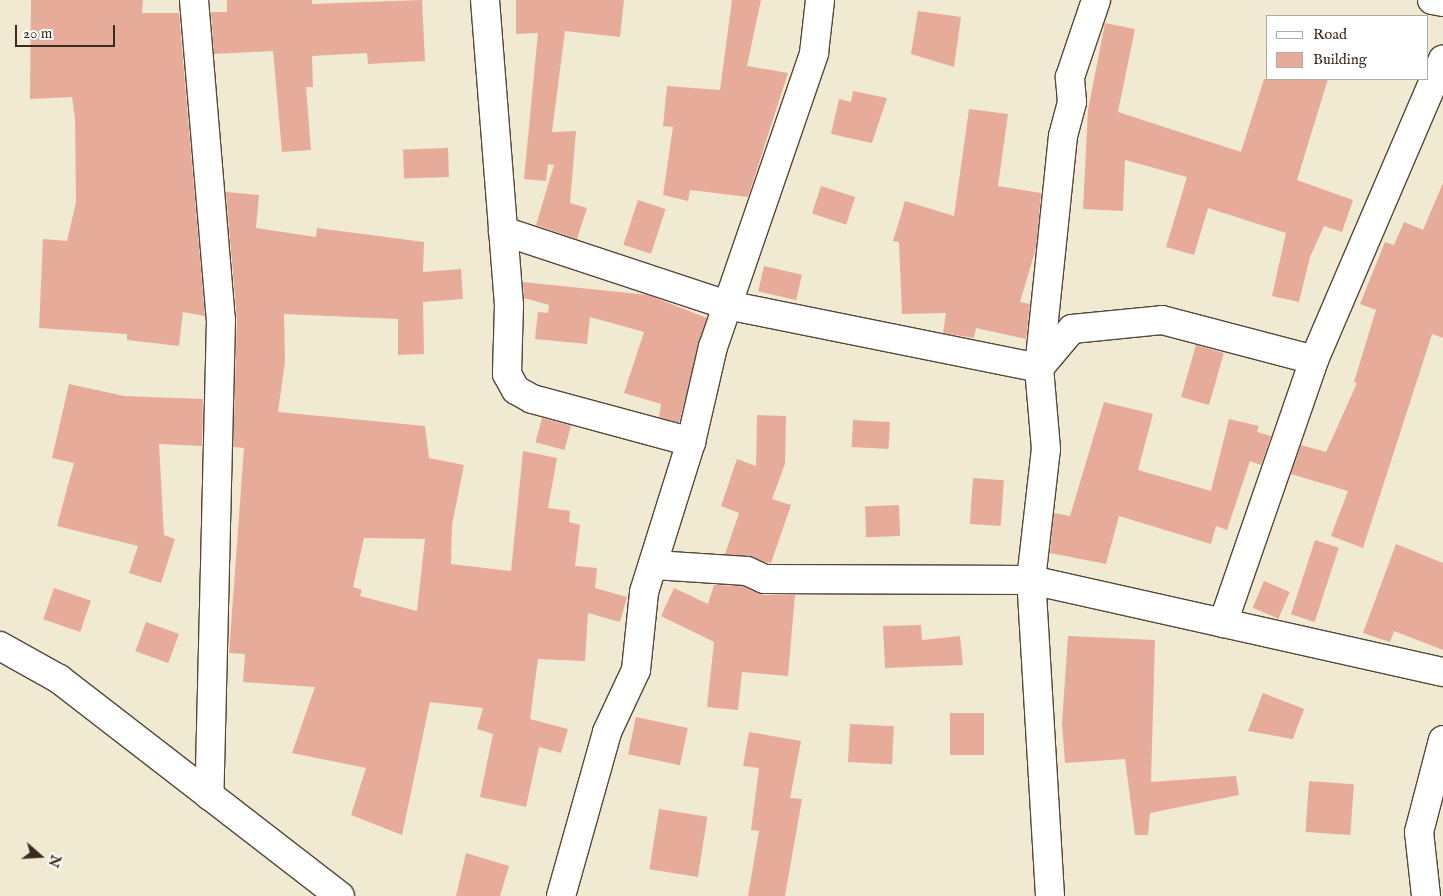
<!DOCTYPE html>
<style>
body{margin:0}
#map{position:relative;width:1443px;height:896px;overflow:hidden;background:#f1ead3;font-family:"IM FELL English",serif}
div>[style]{position:absolute}
.building>*{inset:0;background:#e7ac99;transform-origin:0 0}
.roads{filter:drop-shadow(1px 0 #564739) drop-shadow(-1px 0 #564739) drop-shadow(0 1px #564739) drop-shadow(0 -1px #564739)}
.minor>*{height:28px;margin:-14px;padding:0 14px;transform-origin:14px;border-radius:14px;background:#fff}
.secondary>*{height:28px;margin:-14px;padding:0 14px;transform-origin:14px;border-radius:14px;background:#fff}
span{translate:-50% -50%;white-space:nowrap;text-align:center;line-height:1.15;-webkit-text-stroke:5px #fff;paint-order:stroke}
.legend{position:absolute;left:1266px;top:15px;width:162px;height:65px;box-sizing:border-box;background:#fff;border:1px solid #b1aaa5;margin:0;padding:6px 9px;list-style:none;font-size:15px;color:#3b2a1e}
.legend li{display:flex;align-items:center;gap:10px;height:25px}
.legend b{width:25px;border:1px solid #b1aaa5}
.north{position:absolute;left:15px;top:831px;width:50px;height:50px;-webkit-text-stroke:4px #fff;paint-order:stroke;rotate:109deg;font-size:14px;font-weight:700;line-height:20px;text-align:center;color:#3b2a1e}
.north::after{content:'';display:block;margin:auto;width:18px;height:22px;background:#3b2a1e;clip-path:polygon(50% 0,100% 100%,50% 72%,0 100%)}
.scale{position:absolute;left:15px;top:25px;width:100px;height:22px;box-sizing:border-box;border:2px solid #3b2a1e;border-top:0;padding-left:6px;font-size:15px;line-height:18px;white-space:nowrap;color:#3b2a1e;-webkit-text-stroke:4px #fff;paint-order:stroke}
</style>
<div id="map">
<div class="building">
<div style="clip-path:polygon(31px 0,143px 0,142px 13px,179px 13px,205px 316px,183px 312px,179px 346px,127px 340px,127px 334px,39px 328px,43px 239px,67px 241px,76px 202px,75px 118px,72px 97px,30px 99px)"></div>
<div style="clip-path:polygon(227px 0,312px 0,312px 4px,422px 0,425px 61px,368px 64px,367px 53px,312px 56px,313px 87px,306px 87px,311px 150px,282px 152px,273px 51px,214px 54px,211px 12px,227px 12px)"></div>
<div style="clip-path:polygon(516px 0,624px 0,620px 37px,565px 31px,552px 132px,576px 131px,570px 203px,587px 208px,577px 239px,536px 225px,554px 165px,548px 164px,546px 181px,524px 179px,538px 33px,516px 34px)"></div>
<div style="clip-path:polygon(732px 0,761px 0,747px 66px,788px 73px,748px 197px,690px 190px,688px 201px,663px 195px,673px 127px,663px 126px,667px 86px,720px 90px)"></div>
<div style="clip-path:polygon(918px 11px,961px 17px,954px 67px,911px 54px)"></div>
<div style="clip-path:polygon(1105px 23px,1135px 29px,1118px 112px,1241px 152px,1264px 79px,1328px 79px,1297px 180px,1353px 200px,1342px 232px,1324px 226px,1310px 257px,1299px 302px,1272px 296px,1286px 233px,1208px 208px,1194px 255px,1166px 247px,1187px 177px,1125px 160px,1123px 211px,1083px 209px,1088px 110px)"></div>
<div style="clip-path:polygon(853px 91px,887px 98px,872px 143px,831px 134px,839px 99px,851px 102px)"></div>
<div style="clip-path:polygon(969px 109px,1008px 114px,998px 186px,1041px 193px,1036px 248px,1020px 302px,1030px 304px,1026px 339px,976px 328px,974px 338px,943px 333px,946px 313px,902px 314px,899px 242px,893px 241px,905px 201px,954px 216px)"></div>
<div style="left:448px;top:148px;width:29px;height:45px;rotate:88deg"></div>
<div style="clip-path:polygon(1443px 183px,1443px 338px,1432px 334px,1363px 548px,1331px 536px,1348px 491px,1291px 474px,1301px 445px,1326px 452px,1357px 383px,1354px 382px,1376px 310px,1360px 304px,1385px 242px,1394px 245px,1404px 222px,1423px 230px)"></div>
<div style="left:821px;top:186px;width:36px;height:29px;rotate:18deg"></div>
<div style="clip-path:polygon(evenodd,226px 192px,259px 195px,256px 228px,316px 237px,317px 228px,424px 242px,423px 272px,461px 269px,463px 299px,423px 302px,424px 354px,398px 355px,398px 319px,284px 314px,285px 361px,278px 412px,425px 426px,429px 458px,464px 465px,452px 525px,451px 564px,511px 571px,523px 451px,557px 458px,548px 508px,570px 511px,569px 522px,580px 525px,575px 566px,597px 568px,595px 588px,627px 597px,620px 622px,588px 613px,585px 661px,538px 659px,530px 719px,568px 729px,561px 753px,539px 747px,526px 807px,480px 797px,493px 734px,477px 729px,483px 708px,430px 702px,402px 835px,351px 815px,366px 768px,292px 753px,315px 687px,243px 682px,245px 654px,229px 653px,244px 448px,233px 447px,237px 320px,226px 192px,364px 538px,425px 539px,417px 611px,360px 596px,362px 590px,353px 587px,364px 538px)"></div>
<div style="left:638px;top:200px;width:29px;height:47px;rotate:18deg"></div>
<div style="left:764px;top:266px;width:39px;height:26px;rotate:13deg"></div>
<div style="clip-path:polygon(523px 282px,648px 295px,707px 318px,679px 423px,659px 417px,661px 404px,624px 393px,644px 332px,590px 317px,587px 344px,535px 339px,538px 312px,548px 313px,549px 305px,524px 298px)"></div>
<div style="left:1196px;top:345px;width:29px;height:54px;rotate:16deg"></div>
<div style="clip-path:polygon(69px 384px,124px 396px,203px 399px,202px 446px,159px 444px,164px 535px,175px 539px,161px 583px,129px 573px,138px 546px,57px 526px,74px 463px,52px 458px)"></div>
<div style="clip-path:polygon(1104px 402px,1153px 414px,1138px 470px,1211px 491px,1229px 419px,1259px 426px,1257px 432px,1271px 436px,1261px 465px,1250px 461px,1227px 530px,1216px 526px,1211px 544px,1119px 516px,1106px 564px,1050px 553px,1054px 513px,1070px 516px)"></div>
<div style="clip-path:polygon(757px 415px,786px 416px,785px 464px,772px 499px,791px 505px,771px 563px,725px 554px,739px 513px,721px 506px,737px 459px,756px 466px)"></div>
<div style="left:542px;top:418px;width:30px;height:25px;rotate:15deg"></div>
<div style="left:853px;top:420px;width:37px;height:27px;rotate:3deg"></div>
<div style="left:973px;top:478px;width:31px;height:46px;rotate:4deg"></div>
<div style="left:899px;top:505px;width:31px;height:34px;rotate:88deg"></div>
<div style="left:1315px;top:540px;width:25px;height:78px;rotate:18deg"></div>
<div style="clip-path:polygon(1396px 544px,1443px 563px,1443px 650px,1394px 631px,1390px 642px,1363px 633px)"></div>
<div style="left:1264px;top:581px;width:28px;height:29px;rotate:23deg"></div>
<div style="clip-path:polygon(714px 585px,743px 586px,764px 595px,795px 595px,788px 676px,742px 672px,738px 710px,707px 707px,714px 642px,661px 616px,674px 588px,708px 604px)"></div>
<div style="left:54px;top:588px;width:39px;height:33px;rotate:19deg"></div>
<div style="left:146px;top:622px;width:35px;height:31px;rotate:20deg"></div>
<div style="clip-path:polygon(921px 625px,922px 640px,960px 636px,963px 665px,885px 668px,883px 626px)"></div>
<div style="clip-path:polygon(1068px 636px,1155px 640px,1151px 782px,1236px 776px,1239px 795px,1150px 813px,1148px 835px,1135px 835px,1125px 759px,1065px 763px,1062px 723px)"></div>
<div style="clip-path:polygon(1263px 693px,1304px 709px,1293px 739px,1248px 731px)"></div>
<div style="left:950px;top:713px;width:34px;height:42px"></div>
<div style="left:636px;top:717px;width:53px;height:38px;rotate:12deg"></div>
<div style="left:850px;top:724px;width:44px;height:38px;rotate:3deg"></div>
<div style="clip-path:polygon(749px 732px,801px 741px,790px 798px,802px 799px,785px 896px,748px 896px,759px 831px,751px 830px,759px 768px,743px 766px)"></div>
<div style="left:1309px;top:781px;width:45px;height:51px;rotate:4deg"></div>
<div style="left:659px;top:809px;width:49px;height:61px;rotate:9deg"></div>
<div style="clip-path:polygon(466px 853px,509px 866px,500px 896px,456px 896px)"></div>
</div>
<div class="roads">
<div class="minor">
<div style="left:194px;top:0;width:321px;rotate:85.2deg"></div>
<div style="left:221px;top:320px;width:476px;rotate:91.4deg"></div>
<div style="left:485px;top:0;width:306px;rotate:85.5deg"></div>
<div style="left:509px;top:305px;width:69px;rotate:91.7deg"></div>
<div style="left:507px;top:374px;width:18px;rotate:61deg"></div>
<div style="left:516px;top:390px;width:18px;rotate:29deg"></div>
<div style="left:532px;top:399px;width:165px;rotate:15.1deg"></div>
<div style="left:503px;top:231px;width:236px;rotate:18.3deg"></div>
<div style="left:727px;top:305px;width:318px;rotate:11.4deg"></div>
<div style="left:1039px;top:368px;width:51px;rotate:-49.8deg"></div>
<div style="left:1072px;top:329px;width:90px;rotate:-5.7deg"></div>
<div style="left:1162px;top:320px;width:157px;rotate:14.7deg"></div>
<div style="left:654px;top:565px;width:93px;rotate:3.7deg"></div>
<div style="left:747px;top:571px;width:19px;rotate:25deg"></div>
<div style="left:764px;top:579px;width:267px;rotate:0.2deg"></div>
<div style="left:1031px;top:580px;width:422px;rotate:12.6deg"></div>
<div style="left:1223px;top:623px;width:278px;rotate:-70.9deg"></div>
<div style="left:1314px;top:360px;width:327px;rotate:-66.8deg"></div>
<div style="left:0;top:646px;width:68px;rotate:29.2deg"></div>
<div style="left:59px;top:679px;width:355px;rotate:37.7deg"></div>
<div style="left:561px;top:896px;width:170px;rotate:-74.3deg"></div>
<div style="left:607px;top:732px;width:68px;rotate:-64.9deg"></div>
<div style="left:636px;top:670px;width:78px;rotate:-84.1deg"></div>
<div style="left:644px;top:592px;width:157px;rotate:-72.6deg"></div>
<div style="left:691px;top:442px;width:98px;rotate:-77deg"></div>
<div style="left:713px;top:347px;width:311px;rotate:-71deg"></div>
<div style="left:814px;top:53px;width:53px;rotate:-83.5deg"></div>
<div style="left:1050px;top:896px;width:317px;rotate:-93.4deg"></div>
<div style="left:1031px;top:580px;width:132px;rotate:-83.5deg"></div>
<div style="left:1046px;top:449px;width:81px;rotate:-94.9deg"></div>
<div style="left:1039px;top:368px;width:233px;rotate:-84.1deg"></div>
<div style="left:1063px;top:136px;width:35px;rotate:-75deg"></div>
<div style="left:1072px;top:102px;width:25px;rotate:-95deg"></div>
<div style="left:1070px;top:77px;width:81px;rotate:-71.3deg"></div>
<div style="left:1426px;top:896px;width:64px;rotate:-96.2deg"></div>
<div style="left:1419px;top:832px;width:95px;rotate:-75.4deg"></div>
</div>
<div class="secondary">
<div style="left:1432px;top:0;width:11px;rotate:10deg"></div>
</div>
</div>
<ul class="legend">
<li><b style="height:6px;background:#fff"></b>Road</li>
<li><b style="height:14px;background:#e7ac99"></b>Building</li>
</ul>
<div class="north">N</div>
<div class="scale">20 m</div>
</div>
